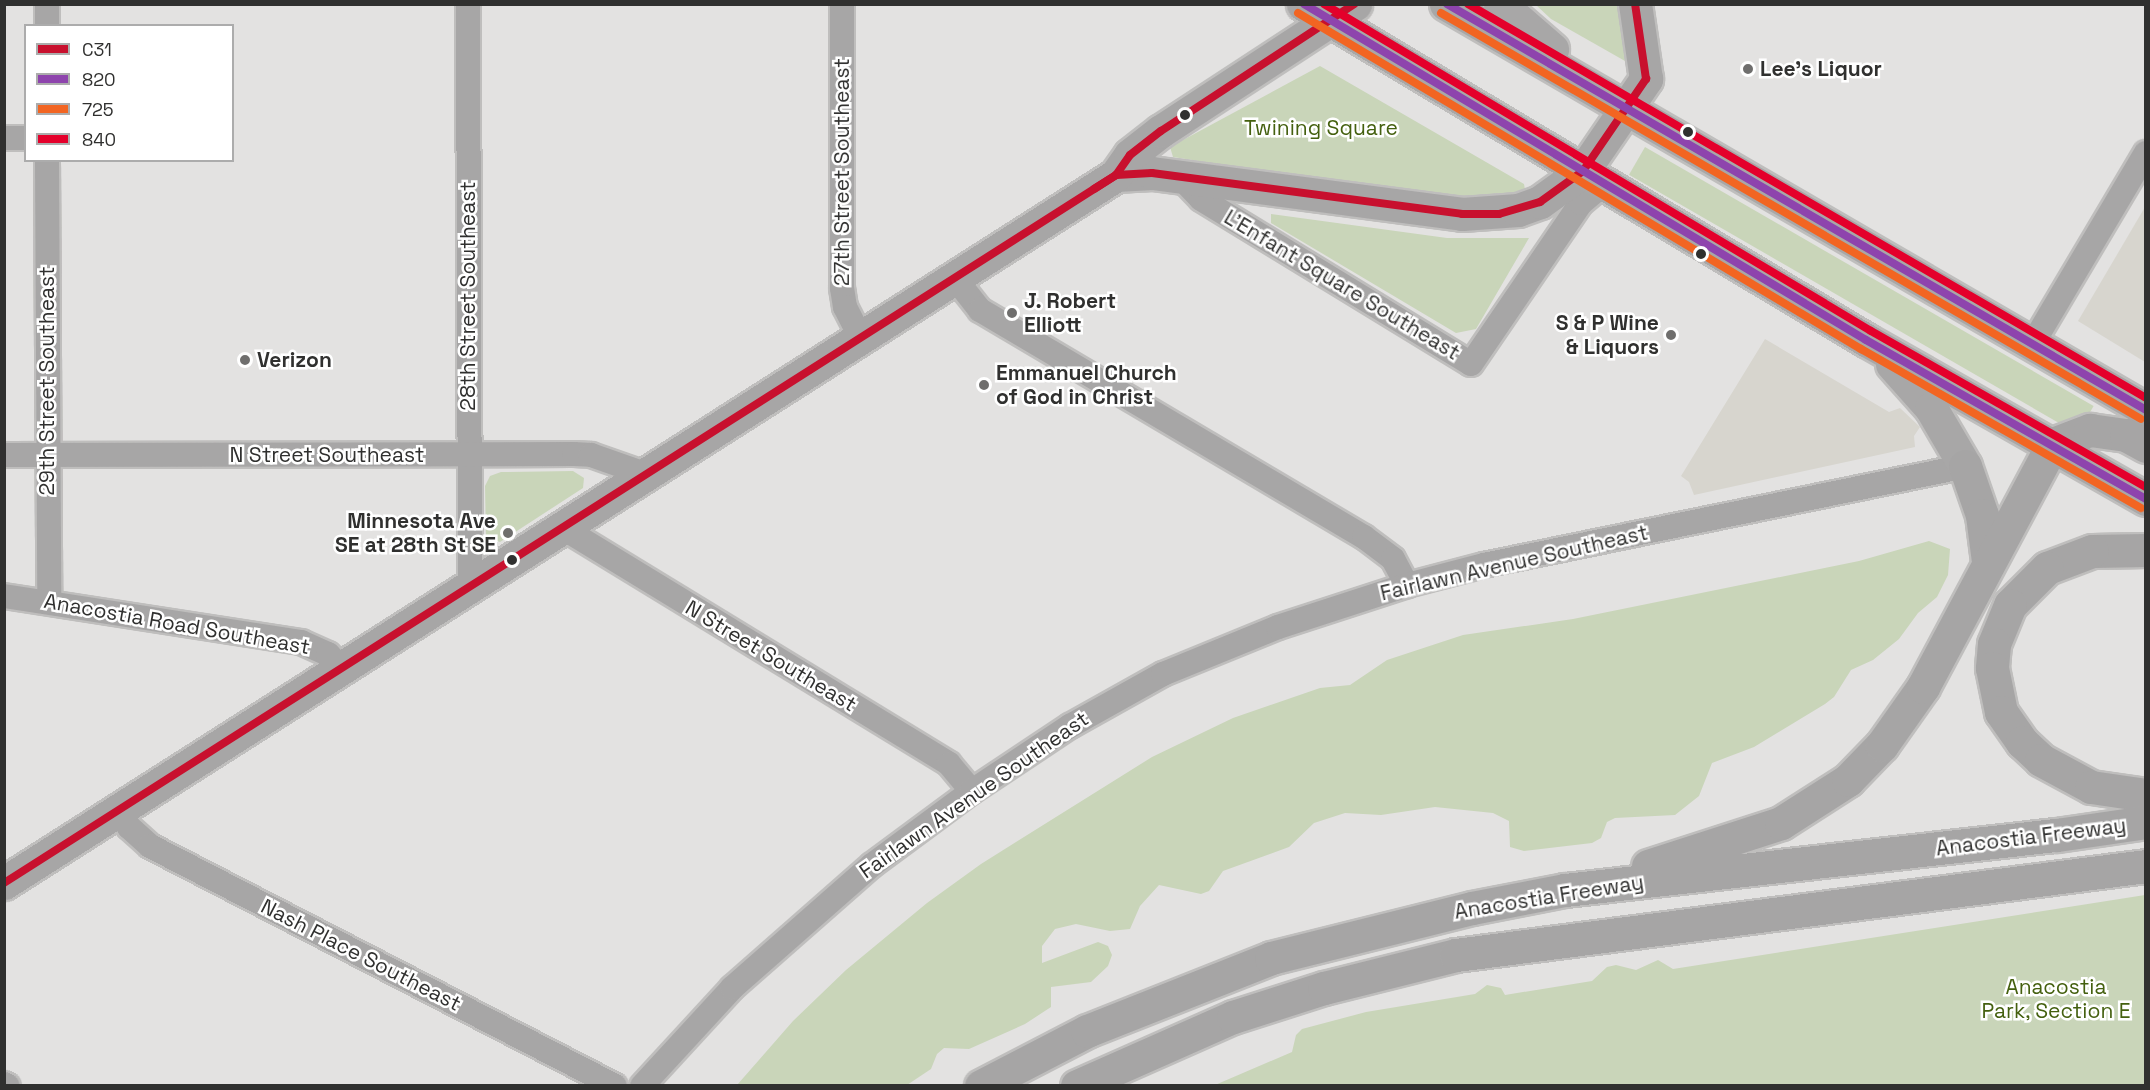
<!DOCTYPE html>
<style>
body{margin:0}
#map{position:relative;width:2150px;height:1090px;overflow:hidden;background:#e3e2e1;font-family:"Space Grotesk",sans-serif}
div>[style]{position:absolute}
.built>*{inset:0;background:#d7d5ce}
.green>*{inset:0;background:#c9d5b9;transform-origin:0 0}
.roads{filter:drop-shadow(2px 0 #bfbebd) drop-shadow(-2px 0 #bfbebd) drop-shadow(0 2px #bfbebd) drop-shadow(0 -2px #bfbebd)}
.minor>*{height:24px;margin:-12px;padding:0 12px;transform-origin:12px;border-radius:12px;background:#a7a6a6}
.secondary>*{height:33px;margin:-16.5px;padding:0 16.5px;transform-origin:16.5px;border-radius:16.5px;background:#a7a6a6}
.trunk>*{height:33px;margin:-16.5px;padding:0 16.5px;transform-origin:16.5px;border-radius:16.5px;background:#a8a7a7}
.motorway>*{height:33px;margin:-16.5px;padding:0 16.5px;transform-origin:16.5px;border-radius:16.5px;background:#a6a5a5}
.bus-1>*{height:8px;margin:-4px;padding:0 4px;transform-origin:4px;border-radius:4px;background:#c8102e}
.bus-2>*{height:8px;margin:-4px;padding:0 4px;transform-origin:4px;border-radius:4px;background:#8e44ad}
.bus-3>*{height:8px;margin:-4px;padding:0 4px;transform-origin:4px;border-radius:4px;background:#f26522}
.bus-4>*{height:8px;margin:-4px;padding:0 4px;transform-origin:4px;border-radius:4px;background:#e4002b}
.dots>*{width:16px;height:16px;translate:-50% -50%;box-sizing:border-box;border:3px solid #fff;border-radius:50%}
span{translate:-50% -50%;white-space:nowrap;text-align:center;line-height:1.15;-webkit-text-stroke:5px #fff;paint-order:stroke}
.poi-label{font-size:21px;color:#30302f;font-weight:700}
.left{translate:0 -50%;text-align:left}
.right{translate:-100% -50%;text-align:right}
.park-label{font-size:21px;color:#44600f}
.street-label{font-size:21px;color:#30302f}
.frame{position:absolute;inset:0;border:6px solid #30302f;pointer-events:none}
.legend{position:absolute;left:24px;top:24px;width:210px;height:138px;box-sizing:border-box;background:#fff;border:2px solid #acacac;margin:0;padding:8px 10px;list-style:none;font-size:18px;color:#30302f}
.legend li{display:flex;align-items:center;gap:12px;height:30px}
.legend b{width:30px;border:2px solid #acacac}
</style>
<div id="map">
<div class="built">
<div style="clip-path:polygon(2145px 207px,2145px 362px,2078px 321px)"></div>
<div style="clip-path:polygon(1765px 339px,1889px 412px,1900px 408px,1920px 427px,1914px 436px,1915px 447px,1694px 495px,1689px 482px,1681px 476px)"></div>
</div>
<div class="green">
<div style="clip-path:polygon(1536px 5px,1623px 5px,1625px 61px,1551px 19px)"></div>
<div style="clip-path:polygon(1320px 66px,1524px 184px,1526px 195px,1483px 205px,1242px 174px,1243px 168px,1173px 157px,1170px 147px)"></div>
<div style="left:1645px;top:147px;width:518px;height:32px;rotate:30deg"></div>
<div style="clip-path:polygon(1271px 214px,1447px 238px,1529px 238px,1476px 329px,1456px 333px,1271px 223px)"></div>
<div style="clip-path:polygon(573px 471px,584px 478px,583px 488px,500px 542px,486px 537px,485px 486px,490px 476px,501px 472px)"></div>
<div style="clip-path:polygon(1929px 541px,1950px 549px,1948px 575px,1937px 597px,1918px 613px,1899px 639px,1873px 660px,1851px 670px,1834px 697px,1825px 704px,1754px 747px,1712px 763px,1699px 796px,1675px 815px,1615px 818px,1607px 822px,1601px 838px,1592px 843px,1524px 851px,1510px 847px,1509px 821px,1493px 813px,1435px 807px,1381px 815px,1345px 813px,1314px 823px,1289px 847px,1223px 871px,1209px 891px,1201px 894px,1159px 885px,1140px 906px,1130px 929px,1110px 931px,1076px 924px,1055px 929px,1042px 946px,1042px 963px,1098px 942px,1108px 946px,1112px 955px,1108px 966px,1091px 982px,1051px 987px,1051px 1007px,1025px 1024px,969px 1049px,944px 1048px,937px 1054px,931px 1069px,907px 1085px,737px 1085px,793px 1021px,846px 970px,927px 903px,981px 864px,1152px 757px,1233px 718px,1320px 688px,1350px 685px,1387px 660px,1463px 635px,1573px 619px,1859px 561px)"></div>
<div style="clip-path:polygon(2145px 895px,2145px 1085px,1215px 1085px,1292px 1052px,1296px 1035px,1302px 1029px,1366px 1012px,1475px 994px,1487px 985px,1501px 988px,1505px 995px,1592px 981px,1607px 967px,1616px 965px,1636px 970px,1658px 960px,1673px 969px)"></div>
</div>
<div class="roads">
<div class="minor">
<div style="left:47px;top:4px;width:22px;rotate:90deg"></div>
<div style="left:468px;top:4px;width:583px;rotate:89.8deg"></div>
<div style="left:842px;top:4px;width:284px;rotate:90deg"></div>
<div style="left:842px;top:288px;width:19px;rotate:81deg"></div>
<div style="left:845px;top:307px;width:33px;rotate:63deg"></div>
<div style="left:4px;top:138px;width:22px"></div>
<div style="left:47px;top:160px;width:442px;rotate:89.7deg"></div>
<div style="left:1180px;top:177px;width:30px;rotate:46deg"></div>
<div style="left:1201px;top:199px;width:316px;rotate:31.4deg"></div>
<div style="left:1471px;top:364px;width:195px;rotate:-55.7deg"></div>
<div style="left:1581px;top:203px;width:30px;rotate:-40deg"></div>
<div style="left:954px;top:277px;width:42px;rotate:51.8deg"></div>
<div style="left:980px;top:310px;width:446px;rotate:30.6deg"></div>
<div style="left:1364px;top:537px;width:36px;rotate:37deg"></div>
<div style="left:1393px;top:559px;width:30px;rotate:62deg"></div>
<div style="left:2033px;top:343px;width:221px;rotate:-59.3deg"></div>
<div style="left:4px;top:455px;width:570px;rotate:-0.1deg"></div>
<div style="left:574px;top:454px;width:17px;rotate:3deg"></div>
<div style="left:591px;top:455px;width:57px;rotate:19.4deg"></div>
<div style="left:563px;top:528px;width:452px;rotate:31.4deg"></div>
<div style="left:949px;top:764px;width:35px;rotate:50deg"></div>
<div style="left:4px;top:596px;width:301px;rotate:8.8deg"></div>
<div style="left:301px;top:642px;width:30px;rotate:24deg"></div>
<div style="left:328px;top:654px;width:20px;rotate:45deg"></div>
<div style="left:119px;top:810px;width:20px;rotate:60deg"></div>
<div style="left:129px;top:827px;width:28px;rotate:42deg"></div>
<div style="left:150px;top:846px;width:523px;rotate:27.3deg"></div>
<div style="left:4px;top:1084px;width:4px;rotate:27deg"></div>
<div style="left:642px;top:1086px;width:133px;rotate:-47.4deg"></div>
<div style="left:732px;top:988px;width:186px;rotate:-41.3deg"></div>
<div style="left:872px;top:865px;width:124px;rotate:-36.5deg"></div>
<div style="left:972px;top:791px;width:118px;rotate:-33.6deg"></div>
<div style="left:1070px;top:726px;width:107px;rotate:-29.2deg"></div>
<div style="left:1163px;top:674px;width:124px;rotate:-22.2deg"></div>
<div style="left:1278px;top:627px;width:136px;rotate:-18deg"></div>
<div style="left:1407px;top:585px;width:80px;rotate:-14.6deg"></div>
<div style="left:1484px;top:565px;width:491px;rotate:-11.6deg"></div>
</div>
<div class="secondary">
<div style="left:1116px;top:175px;width:36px;rotate:-3deg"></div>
<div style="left:1152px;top:173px;width:313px;rotate:7.5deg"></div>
<div style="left:1462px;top:214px;width:56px;rotate:-4.1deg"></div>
<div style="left:1518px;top:210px;width:23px;rotate:-20deg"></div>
<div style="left:1540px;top:202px;width:53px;rotate:-35.8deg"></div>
<div style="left:1583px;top:171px;width:112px;rotate:-55.6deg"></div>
<div style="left:1646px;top:79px;width:76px;rotate:-98.3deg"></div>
<div style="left:4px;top:883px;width:1318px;rotate:-32.48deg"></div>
<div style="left:1116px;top:175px;width:24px;rotate:-55deg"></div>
<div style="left:1130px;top:155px;width:39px;rotate:-38deg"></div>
<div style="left:1161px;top:131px;width:232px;rotate:-33.2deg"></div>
</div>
<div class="trunk">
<div style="left:1303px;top:4px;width:656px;rotate:30.83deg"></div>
<div style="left:1866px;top:340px;width:322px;rotate:29.6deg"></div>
<div style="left:1446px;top:4px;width:809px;rotate:30.11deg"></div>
<div style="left:1500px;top:4px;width:69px;rotate:40.9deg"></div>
<div style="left:1892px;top:364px;width:59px;rotate:48.4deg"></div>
<div style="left:1931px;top:408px;width:67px;rotate:59.6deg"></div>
</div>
<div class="motorway">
<div style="left:1965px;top:466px;width:52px;rotate:70.9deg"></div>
<div style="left:1982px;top:515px;width:46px;rotate:82.6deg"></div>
<div style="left:2146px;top:550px;width:54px;rotate:178.9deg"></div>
<div style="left:2092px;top:551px;width:48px;rotate:159.3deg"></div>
<div style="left:2047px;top:568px;width:52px;rotate:135deg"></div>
<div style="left:2010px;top:605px;width:42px;rotate:112.3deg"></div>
<div style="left:1994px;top:644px;width:24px;rotate:95deg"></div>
<div style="left:1992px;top:668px;width:45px;rotate:78.4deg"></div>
<div style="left:2001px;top:712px;width:37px;rotate:55deg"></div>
<div style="left:2022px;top:742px;width:26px;rotate:43deg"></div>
<div style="left:2041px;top:760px;width:57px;rotate:28.4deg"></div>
<div style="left:2091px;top:787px;width:56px;rotate:8.3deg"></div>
<div style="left:1648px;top:866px;width:140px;rotate:-17.9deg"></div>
<div style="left:1781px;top:823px;width:80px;rotate:-32.7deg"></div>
<div style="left:1848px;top:780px;width:49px;rotate:-45.8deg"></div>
<div style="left:1882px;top:745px;width:71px;rotate:-54.7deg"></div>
<div style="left:1923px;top:687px;width:276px;rotate:-61.9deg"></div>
<div style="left:2053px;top:444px;width:40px;rotate:-21deg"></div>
<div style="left:2090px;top:430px;width:36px;rotate:8deg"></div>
<div style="left:2126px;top:435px;width:23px;rotate:29deg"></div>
<div style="left:981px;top:1086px;width:119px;rotate:-27.4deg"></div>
<div style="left:1087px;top:1031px;width:198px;rotate:-21.6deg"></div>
<div style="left:1271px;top:958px;width:207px;rotate:-14deg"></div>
<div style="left:1472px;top:908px;width:95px;rotate:-11deg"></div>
<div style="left:1565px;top:890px;width:495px;rotate:-6.4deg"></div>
<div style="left:2057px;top:835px;width:90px;rotate:-8.3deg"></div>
<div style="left:1077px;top:1086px;width:171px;rotate:-23.9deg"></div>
<div style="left:1233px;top:1017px;width:96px;rotate:-17.7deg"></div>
<div style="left:1324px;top:988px;width:136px;rotate:-14deg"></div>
<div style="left:1456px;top:955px;width:696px;rotate:-7.35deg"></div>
</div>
</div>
<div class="bus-1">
<div style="left:1094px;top:189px;width:26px;rotate:-32deg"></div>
<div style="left:1116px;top:175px;width:24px;rotate:-55deg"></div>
<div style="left:1130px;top:155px;width:39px;rotate:-38deg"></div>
<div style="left:1161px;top:131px;width:231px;rotate:-33.3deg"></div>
<div style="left:4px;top:883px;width:1318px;rotate:-32.48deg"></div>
<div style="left:1116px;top:175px;width:36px;rotate:-3deg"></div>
<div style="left:1152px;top:173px;width:313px;rotate:7.5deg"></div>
<div style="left:1462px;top:214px;width:37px"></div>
<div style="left:1499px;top:214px;width:43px;rotate:-16.3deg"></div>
<div style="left:1540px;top:202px;width:53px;rotate:-35.8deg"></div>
<div style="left:1583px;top:171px;width:112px;rotate:-55.6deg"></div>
<div style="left:1646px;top:79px;width:76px;rotate:-98.3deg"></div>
</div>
<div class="bus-2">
<div style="left:1304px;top:4px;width:655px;rotate:30.87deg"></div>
<div style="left:1866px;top:340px;width:322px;rotate:29.6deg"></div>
<div style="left:1447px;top:4px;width:808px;rotate:30.15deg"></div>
</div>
<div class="bus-3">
<div style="left:1298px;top:13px;width:656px;rotate:30.83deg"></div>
<div style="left:1861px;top:349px;width:322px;rotate:29.6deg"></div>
<div style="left:1441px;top:13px;width:809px;rotate:30.11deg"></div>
</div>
<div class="bus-4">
<div style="left:1324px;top:4px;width:637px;rotate:30.87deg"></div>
<div style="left:1871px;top:331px;width:316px;rotate:29.6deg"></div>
<div style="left:1468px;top:4px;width:784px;rotate:30.16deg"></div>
</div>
<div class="dots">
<div style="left:1748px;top:69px;background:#6f6e6d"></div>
<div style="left:1185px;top:115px;background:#30302f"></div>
<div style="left:1688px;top:132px;background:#30302f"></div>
<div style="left:1701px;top:254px;background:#30302f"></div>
<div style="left:1012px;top:313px;background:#6f6e6d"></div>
<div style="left:1671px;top:335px;background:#6f6e6d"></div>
<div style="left:245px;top:360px;background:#6f6e6d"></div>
<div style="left:984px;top:385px;background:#6f6e6d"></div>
<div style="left:508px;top:533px;background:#6f6e6d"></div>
<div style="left:512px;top:560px;background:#30302f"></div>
</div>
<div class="poi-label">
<span class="left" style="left:1760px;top:69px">Lee's Liquor</span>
<span class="left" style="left:1024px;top:313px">J. Robert<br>Elliott</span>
<span class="right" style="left:1659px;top:335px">S &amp; P Wine<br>&amp; Liquors</span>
<span class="left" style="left:257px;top:360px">Verizon</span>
<span class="left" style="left:996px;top:385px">Emmanuel Church<br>of God in Christ</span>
<span class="right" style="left:496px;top:533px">Minnesota Ave<br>SE at 28th St SE</span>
</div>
<div class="park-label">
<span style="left:1321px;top:128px">Twining Square</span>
<span style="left:2056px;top:999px">Anacostia<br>Park, Section E</span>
</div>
<div class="street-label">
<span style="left:842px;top:172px;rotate:-90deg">27th Street Southeast</span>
<span style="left:1342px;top:285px;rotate:31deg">L'Enfant Square Southeast</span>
<span style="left:468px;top:296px;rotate:-90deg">28th Street Southeast</span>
<span style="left:47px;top:381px;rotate:-90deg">29th Street Southeast</span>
<span style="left:327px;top:455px">N Street Southeast</span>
<span style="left:1514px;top:563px;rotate:-13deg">Fairlawn Avenue Southeast</span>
<span style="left:177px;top:624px;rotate:10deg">Anacostia Road Southeast</span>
<span style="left:771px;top:656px;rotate:31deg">N Street Southeast</span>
<span style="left:974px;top:795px;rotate:-35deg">Fairlawn Avenue Southeast</span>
<span style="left:2031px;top:837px;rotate:-7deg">Anacostia Freeway</span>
<span style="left:1549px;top:897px;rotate:-9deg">Anacostia Freeway</span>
<span style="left:361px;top:955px;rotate:27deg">Nash Place Southeast</span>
</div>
<div class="frame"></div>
<ul class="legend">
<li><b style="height:8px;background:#c8102e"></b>C31</li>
<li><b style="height:8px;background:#8e44ad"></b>820</li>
<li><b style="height:8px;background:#f26522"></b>725</li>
<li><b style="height:8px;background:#e4002b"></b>840</li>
</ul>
</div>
